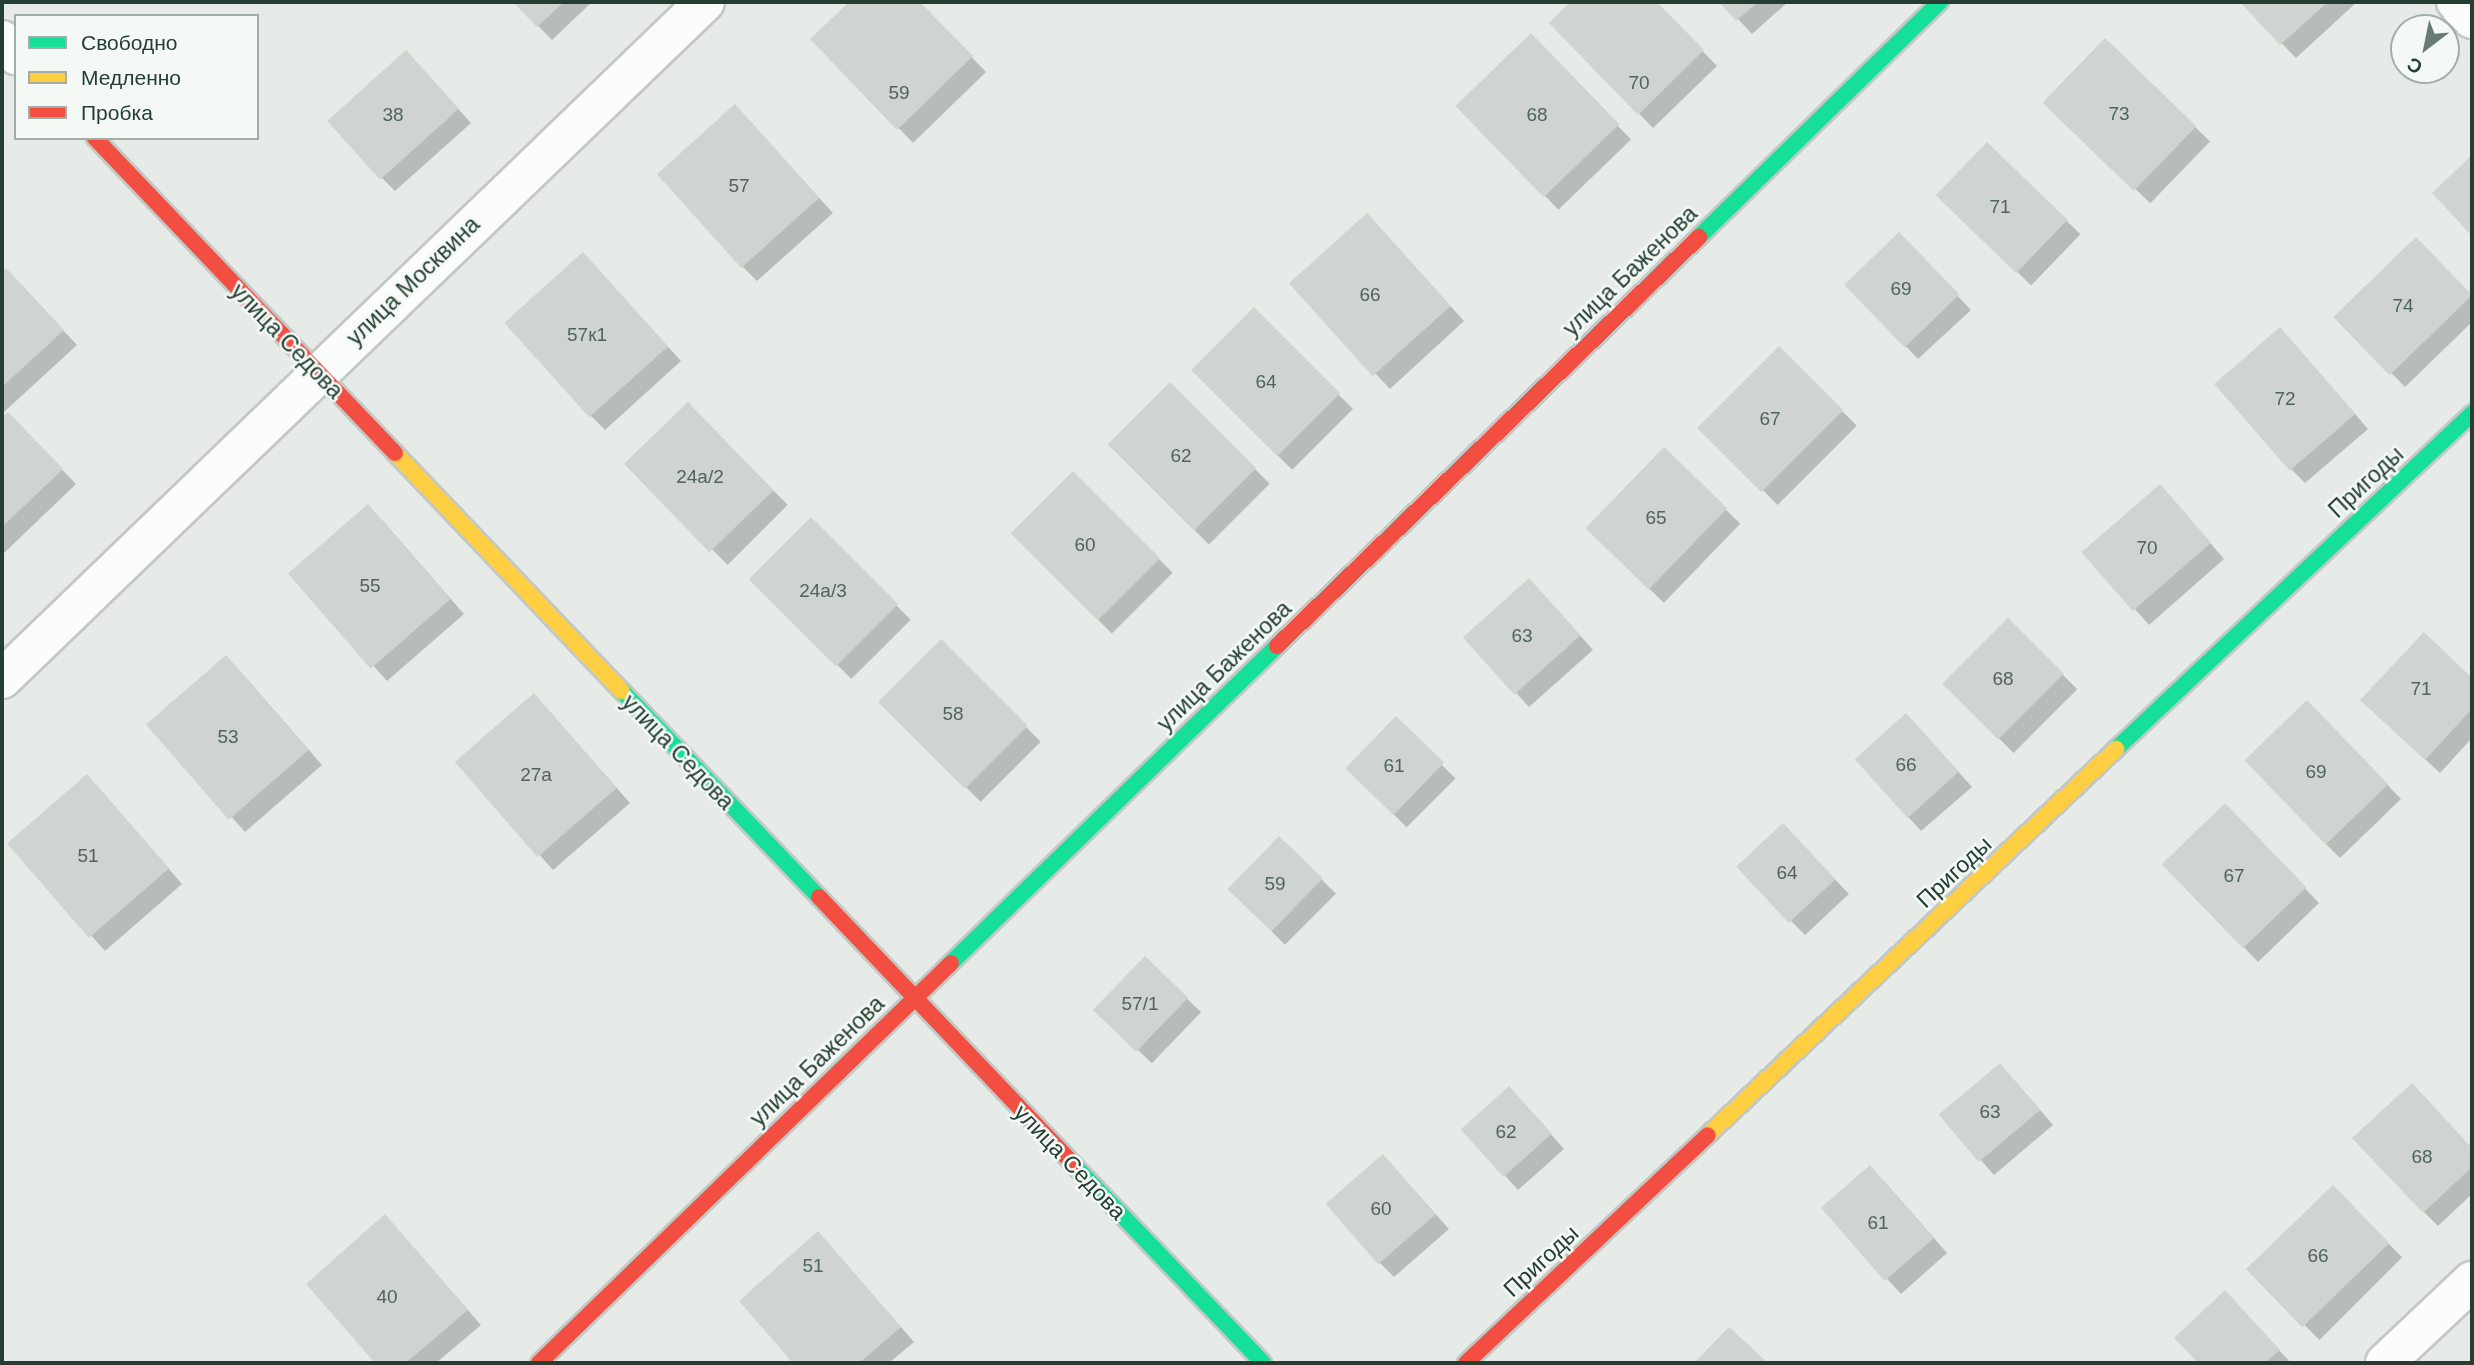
<!DOCTYPE html>
<meta charset="utf-8">
<style>
body{margin:0}
#map{position:relative;width:2474px;height:1365px;overflow:hidden;background:#e6ebe8;font-family:Helvetica,sans-serif}
div>[style]{position:absolute}
.shadow>*{inset:0;background:#0003;transform-origin:0 0}
.building>*{inset:0;background:#cfd3d1;transform-origin:0 0}
.roads{filter:drop-shadow(2px 0 #c3c8c5) drop-shadow(-2px 0 #c3c8c5) drop-shadow(0 2px #c3c8c5) drop-shadow(0 -2px #c3c8c5)}
.street>*{height:38px;margin:-19px;padding:0 19px;transform-origin:19px;border-radius:19px;background:#fbfcfc}
.fast>*{height:16px;margin:-8px;padding:0 8px;transform-origin:8px;border-radius:8px;background:#16e098}
.slow>*{height:16px;margin:-8px;padding:0 8px;transform-origin:8px;border-radius:8px;background:#ffcf43}
.jam>*{height:16px;margin:-8px;padding:0 8px;transform-origin:8px;border-radius:8px;background:#f24e42}
span{translate:-50% -50%;white-space:nowrap;text-align:center;line-height:1.15;-webkit-text-stroke:5px #f5f9f6;paint-order:stroke}
.number-label{font-size:19px;color:#50645a}
.number-label span{-webkit-text-stroke-width:0}
.street-label{font-size:23px;color:#243e32}
.frame{position:absolute;inset:0;border:4px solid #243e32;pointer-events:none}
.legend{position:absolute;left:14px;top:14px;width:245px;height:126px;box-sizing:border-box;background:#f5f9f6;border:2px solid #a1aea8;margin:0;padding:9px 12px;list-style:none;font-size:21px;color:#243e32}
.legend li{display:flex;align-items:center;gap:14px;height:35px}
.legend b{width:35px;border:2px solid #a1aea8}
.north{position:absolute;left:2390px;top:14px;width:70px;height:70px;box-sizing:border-box;background:#f5f9f6;border:2px solid #a1aea8;border-radius:50%;rotate:212deg;font-size:19px;font-weight:700;line-height:28px;text-align:center;color:#243e32}
.north::after{content:'';display:block;margin:auto;width:24px;height:32px;background:#687b72;clip-path:polygon(50% 0,100% 100%,50% 72%,0 100%)}
</style>
<div id="map">
<div class="shadow">
<div style="clip-path:polygon(515px 2px,592px 2px,552px 40px)"></div>
<div style="clip-path:polygon(851px 2px,918px 2px,986px 72px,913px 143px,813px 39px)"></div>
<div style="clip-path:polygon(1573px 2px,1655px 2px,1717px 66px,1653px 128px,1551px 23px)"></div>
<div style="clip-path:polygon(1722px 2px,1788px 2px,1752px 34px)"></div>
<div style="clip-path:polygon(2242px 2px,2357px 2px,2296px 58px)"></div>
<div style="left:1531px;top:36px;width:144px;height:101px;rotate:46deg"></div>
<div style="left:2105px;top:40px;width:146px;height:86px;rotate:44deg"></div>
<div style="clip-path:polygon(420px 67px,471px 123px,395px 191px,381px 177px)"></div>
<div style="clip-path:polygon(749px 121px,833px 213px,757px 281px,743px 267px)"></div>
<div style="left:1987px;top:144px;width:130px;height:71px;rotate:44deg"></div>
<div style="clip-path:polygon(1381px 229px,1464px 321px,1390px 389px,1291px 284px)"></div>
<div style="clip-path:polygon(2416px 239px,2472px 297px,2472px 322px,2405px 387px,2336px 316px)"></div>
<div style="clip-path:polygon(1913px 249px,1971px 310px,1918px 359px,1846px 284px)"></div>
<div style="clip-path:polygon(597px 269px,681px 361px,605px 430px,591px 416px)"></div>
<div style="clip-path:polygon(6px 270px,77px 345px,4px 412px,2px 274px)"></div>
<div style="left:1254px;top:310px;width:140px;height:86px;rotate:45deg"></div>
<div style="clip-path:polygon(2294px 344px,2368px 429px,2305px 483px,2291px 469px)"></div>
<div style="left:1779px;top:348px;width:110px;height:112px;rotate:45deg"></div>
<div style="left:1170px;top:384px;width:141px;height:86px;rotate:45deg"></div>
<div style="left:688px;top:405px;width:141px;height:85px;rotate:45deg"></div>
<div style="clip-path:polygon(8px 414px,76px 484px,2px 555px,2px 421px)"></div>
<div style="left:1664px;top:450px;width:106px;height:110px;rotate:44deg"></div>
<div style="left:1073px;top:473px;width:141px;height:86px;rotate:45deg"></div>
<div style="clip-path:polygon(2174px 501px,2224px 559px,2149px 625px,2085px 553px)"></div>
<div style="clip-path:polygon(382px 520px,464px 614px,387px 681px,291px 573px)"></div>
<div style="left:811px;top:520px;width:141px;height:84px;rotate:45deg"></div>
<div style="clip-path:polygon(1543px 594px,1593px 650px,1529px 707px,1465px 637px)"></div>
<div style="left:2008px;top:620px;width:98px;height:90px;rotate:45deg"></div>
<div style="clip-path:polygon(2424px 634px,2472px 680px,2472px 738px,2440px 773px,2376px 714px)"></div>
<div style="left:941px;top:642px;width:141px;height:85px;rotate:45deg"></div>
<div style="clip-path:polygon(240px 671px,322px 765px,245px 832px,149px 724px)"></div>
<div style="clip-path:polygon(2307px 702px,2401px 799px,2340px 858px,2326px 844px)"></div>
<div style="clip-path:polygon(548px 710px,630px 803px,553px 870px,457px 762px)"></div>
<div style="left:1396px;top:719px;width:84px;height:69px;rotate:45deg"></div>
<div style="clip-path:polygon(1920px 729px,1972px 787px,1921px 831px,1856px 759px)"></div>
<div style="clip-path:polygon(101px 791px,182px 884px,105px 951px,10px 844px)"></div>
<div style="clip-path:polygon(2239px 820px,2319px 903px,2258px 962px,2164px 864px)"></div>
<div style="left:1280px;top:838px;width:79px;height:72px;rotate:45deg"></div>
<div style="clip-path:polygon(1797px 840px,1849px 894px,1805px 935px,1791px 921px)"></div>
<div style="left:1145px;top:958px;width:78px;height:71px;rotate:44deg"></div>
<div style="clip-path:polygon(2014px 1080px,2053px 1125px,1994px 1175px,1941px 1115px)"></div>
<div style="clip-path:polygon(2426px 1099px,2472px 1149px,2472px 1194px,2438px 1226px,2424px 1212px)"></div>
<div style="clip-path:polygon(1523px 1103px,1564px 1149px,1518px 1190px,1463px 1129px)"></div>
<div style="clip-path:polygon(1397px 1171px,1449px 1229px,1394px 1277px,1380px 1263px)"></div>
<div style="clip-path:polygon(1884px 1181px,1947px 1253px,1901px 1294px,1823px 1209px)"></div>
<div style="left:2333px;top:1188px;width:98px;height:117px;rotate:45deg"></div>
<div style="clip-path:polygon(399px 1231px,481px 1325px,436px 1363px,377px 1363px,308px 1284px)"></div>
<div style="clip-path:polygon(832px 1248px,914px 1342px,889px 1363px,796px 1363px,741px 1301px)"></div>
<div style="clip-path:polygon(2239px 1307px,2291px 1363px,2201px 1363px,2177px 1338px)"></div>
</div>
<div class="building">
<div style="clip-path:polygon(513px 2px,564px 2px,537px 27px)"></div>
<div style="clip-path:polygon(849px 2px,920px 2px,973px 56px,897px 130px,810px 39px)"></div>
<div style="clip-path:polygon(1570px 2px,1657px 2px,1704px 50px,1638px 115px,1549px 23px)"></div>
<div style="clip-path:polygon(1719px 2px,1758px 2px,1736px 21px)"></div>
<div style="clip-path:polygon(2240px 2px,2328px 2px,2280px 45px)"></div>
<div style="left:1531px;top:33px;width:127px;height:105px;rotate:46deg"></div>
<div style="left:2105px;top:38px;width:127px;height:90px;rotate:44deg"></div>
<div style="left:406px;top:50px;width:79px;height:106px;rotate:48deg"></div>
<div style="left:735px;top:104px;width:126px;height:105px;rotate:48deg"></div>
<div style="left:1987px;top:142px;width:112px;height:74px;rotate:44deg"></div>
<div style="clip-path:polygon(2472px 155px,2472px 236px,2432px 193px)"></div>
<div style="left:1367px;top:213px;width:125px;height:105px;rotate:48deg"></div>
<div style="left:1899px;top:232px;width:87px;height:76px;rotate:46deg"></div>
<div style="left:2416px;top:237px;width:81px;height:115px;rotate:46deg"></div>
<div style="left:583px;top:252px;width:127px;height:106px;rotate:48deg"></div>
<div style="clip-path:polygon(6px 268px,64px 330px,2px 387px,2px 272px)"></div>
<div style="left:1254px;top:307px;width:122px;height:89px;rotate:45deg"></div>
<div style="left:2280px;top:327px;width:115px;height:87px;rotate:49deg"></div>
<div style="left:1779px;top:346px;width:91px;height:116px;rotate:45deg"></div>
<div style="left:1170px;top:382px;width:122px;height:88px;rotate:45deg"></div>
<div style="left:688px;top:402px;width:123px;height:89px;rotate:46deg"></div>
<div style="clip-path:polygon(8px 412px,63px 469px,2px 527px,2px 418px)"></div>
<div style="left:1664px;top:447px;width:88px;height:113px;rotate:44deg"></div>
<div style="left:1073px;top:471px;width:123px;height:88px;rotate:45deg"></div>
<div style="left:2160px;top:484px;width:78px;height:104px;rotate:49deg"></div>
<div style="left:368px;top:504px;width:126px;height:106px;rotate:49deg"></div>
<div style="left:811px;top:517px;width:123px;height:88px;rotate:45deg"></div>
<div style="left:1529px;top:578px;width:77px;height:89px;rotate:48deg"></div>
<div style="left:2008px;top:618px;width:79px;height:93px;rotate:45deg"></div>
<div style="clip-path:polygon(2424px 632px,2472px 678px,2472px 709px,2425px 760px,2360px 700px)"></div>
<div style="left:941px;top:639px;width:123px;height:89px;rotate:45deg"></div>
<div style="left:226px;top:655px;width:126px;height:106px;rotate:49deg"></div>
<div style="left:534px;top:693px;width:126px;height:105px;rotate:49deg"></div>
<div style="left:2307px;top:700px;width:117px;height:87px;rotate:46deg"></div>
<div style="left:1906px;top:713px;width:79px;height:69px;rotate:48deg"></div>
<div style="left:1396px;top:716px;width:67px;height:73px;rotate:44deg"></div>
<div style="left:87px;top:774px;width:125px;height:106px;rotate:49deg"></div>
<div style="left:2225px;top:803px;width:117px;height:88px;rotate:46deg"></div>
<div style="left:1783px;top:823px;width:77px;height:64px;rotate:47deg"></div>
<div style="left:1279px;top:836px;width:61px;height:74px;rotate:44deg"></div>
<div style="left:1145px;top:956px;width:60px;height:75px;rotate:44deg"></div>
<div style="left:2000px;top:1063px;width:62px;height:80px;rotate:50deg"></div>
<div style="clip-path:polygon(2412px 1083px,2472px 1148px,2472px 1167px,2423px 1213px,2352px 1138px)"></div>
<div style="left:1509px;top:1086px;width:64px;height:65px;rotate:48deg"></div>
<div style="left:1383px;top:1154px;width:80px;height:76px;rotate:49deg"></div>
<div style="left:1870px;top:1165px;width:97px;height:65px;rotate:49deg"></div>
<div style="left:2333px;top:1185px;width:81px;height:121px;rotate:46deg"></div>
<div style="clip-path:polygon(385px 1214px,468px 1310px,406px 1363px,375px 1363px,306px 1284px)"></div>
<div style="clip-path:polygon(818px 1231px,901px 1327px,859px 1363px,793px 1363px,739px 1301px)"></div>
<div style="clip-path:polygon(2225px 1290px,2280px 1350px,2265px 1363px,2198px 1363px,2174px 1338px)"></div>
<div style="clip-path:polygon(1729px 1327px,1768px 1363px,1694px 1363px)"></div>
</div>
<div class="roads">
<div class="street">
<div style="left:2456px;top:2px;width:23px;rotate:47deg"></div>
<div style="left:2px;top:40px;width:21px;rotate:47deg"></div>
<div style="left:2px;top:679px;width:976px;rotate:-43.92deg"></div>
<div style="left:2385px;top:1363px;width:120px;rotate:-43.3deg"></div>
</div>
<div class="fast">
<div style="left:1699px;top:237px;width:337px;rotate:-44.3deg"></div>
<div style="left:622px;top:691px;width:285px;rotate:46.3deg"></div>
<div style="left:2116px;top:749px;width:490px;rotate:-43.3deg"></div>
<div style="left:951px;top:963px;width:455px;rotate:-44.2deg"></div>
<div style="left:1073px;top:1164px;width:275px;rotate:46.3deg"></div>
</div>
<div class="slow">
<div style="left:395px;top:453px;width:329px;rotate:46.4deg"></div>
<div style="left:1708px;top:1135px;width:562px;rotate:-43.41deg"></div>
</div>
<div class="jam">
<div style="left:95px;top:138px;width:435px;rotate:46.4deg"></div>
<div style="left:1277px;top:646px;width:588px;rotate:-44.1deg"></div>
<div style="left:819px;top:897px;width:369px;rotate:46.4deg"></div>
<div style="left:539px;top:1363px;width:574px;rotate:-44.15deg"></div>
<div style="left:1466px;top:1363px;width:332px;rotate:-43.3deg"></div>
</div>
</div>
<div class="number-label">
<span style="left:1639px;top:83px">70</span>
<span style="left:899px;top:93px">59</span>
<span style="left:2119px;top:114px">73</span>
<span style="left:393px;top:115px">38</span>
<span style="left:1537px;top:115px">68</span>
<span style="left:739px;top:186px">57</span>
<span style="left:2000px;top:207px">71</span>
<span style="left:1901px;top:289px">69</span>
<span style="left:1370px;top:295px">66</span>
<span style="left:2403px;top:306px">74</span>
<span style="left:587px;top:335px">57к1</span>
<span style="left:1266px;top:382px">64</span>
<span style="left:2285px;top:399px">72</span>
<span style="left:1770px;top:419px">67</span>
<span style="left:1181px;top:456px">62</span>
<span style="left:700px;top:477px">24а/2</span>
<span style="left:1656px;top:518px">65</span>
<span style="left:1085px;top:545px">60</span>
<span style="left:2147px;top:548px">70</span>
<span style="left:370px;top:586px">55</span>
<span style="left:823px;top:591px">24а/3</span>
<span style="left:1522px;top:636px">63</span>
<span style="left:2003px;top:679px">68</span>
<span style="left:2421px;top:689px">71</span>
<span style="left:953px;top:714px">58</span>
<span style="left:228px;top:737px">53</span>
<span style="left:1906px;top:765px">66</span>
<span style="left:1394px;top:766px">61</span>
<span style="left:2316px;top:772px">69</span>
<span style="left:536px;top:775px">27а</span>
<span style="left:88px;top:856px">51</span>
<span style="left:1787px;top:873px">64</span>
<span style="left:2234px;top:876px">67</span>
<span style="left:1275px;top:884px">59</span>
<span style="left:1140px;top:1004px">57/1</span>
<span style="left:1990px;top:1112px">63</span>
<span style="left:1506px;top:1132px">62</span>
<span style="left:2422px;top:1157px">68</span>
<span style="left:1381px;top:1209px">60</span>
<span style="left:1878px;top:1223px">61</span>
<span style="left:2318px;top:1256px">66</span>
<span style="left:813px;top:1266px">51</span>
<span style="left:387px;top:1297px">40</span>
</div>
<div class="street-label">
<span style="left:1630px;top:271px;rotate:-44deg">улица Баженова</span>
<span style="left:413px;top:281px;rotate:-44deg">улица Москвина</span>
<span style="left:287px;top:341px;rotate:46deg">улица Седова</span>
<span style="left:2366px;top:482px;rotate:-43deg">Пригоды</span>
<span style="left:1224px;top:666px;rotate:-44deg">улица Баженова</span>
<span style="left:678px;top:752px;rotate:46deg">улица Седова</span>
<span style="left:1954px;top:872px;rotate:-43deg">Пригоды</span>
<span style="left:817px;top:1061px;rotate:-44deg">улица Баженова</span>
<span style="left:1070px;top:1162px;rotate:46deg">улица Седова</span>
<span style="left:1541px;top:1261px;rotate:-43deg">Пригоды</span>
</div>
<div class="frame"></div>
<ul class="legend">
<li><b style="height:9px;background:#16e098"></b>Свободно</li>
<li><b style="height:9px;background:#ffcf43"></b>Медленно</li>
<li><b style="height:9px;background:#f24e42"></b>Пробка</li>
</ul>
<div class="north">С</div>
</div>
